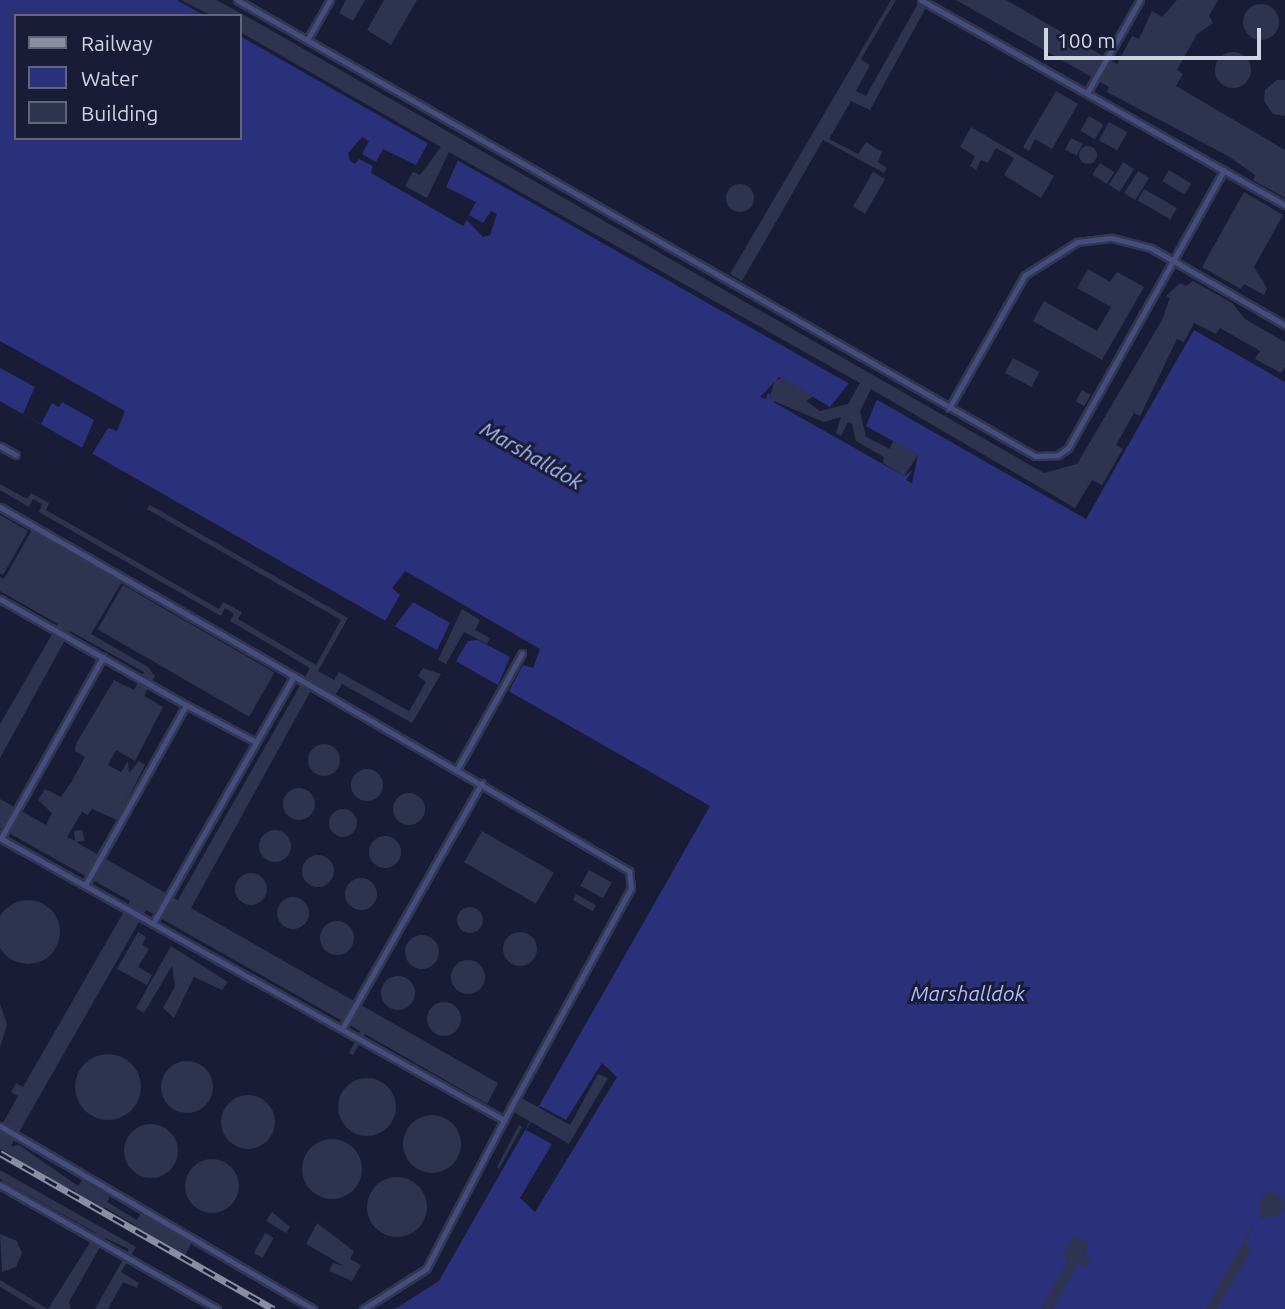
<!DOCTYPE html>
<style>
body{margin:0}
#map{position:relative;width:1285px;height:1309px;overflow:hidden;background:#181c36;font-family:Ubuntu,sans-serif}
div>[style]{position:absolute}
.water>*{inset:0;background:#2a3079}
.pier>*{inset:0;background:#181c36}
.building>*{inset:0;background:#2e334f;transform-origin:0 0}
.round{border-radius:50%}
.roads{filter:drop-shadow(2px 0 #32364e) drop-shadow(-2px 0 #32364e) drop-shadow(0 2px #32364e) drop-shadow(0 -2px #32364e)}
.service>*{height:5px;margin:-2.5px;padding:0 2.5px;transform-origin:2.5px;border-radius:2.5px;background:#454d7f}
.rail>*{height:7px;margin-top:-3.5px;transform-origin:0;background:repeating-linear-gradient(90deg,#181c36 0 13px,#898ea2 0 26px);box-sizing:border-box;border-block:2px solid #898ea2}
span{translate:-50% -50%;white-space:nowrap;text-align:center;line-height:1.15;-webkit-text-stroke:6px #181c36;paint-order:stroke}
.water-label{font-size:21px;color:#b0befd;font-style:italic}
.legend{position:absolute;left:14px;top:14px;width:228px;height:126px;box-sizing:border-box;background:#181c36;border:2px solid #61667c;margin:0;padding:9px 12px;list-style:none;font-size:21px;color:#cfd4e5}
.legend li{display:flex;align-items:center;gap:14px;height:35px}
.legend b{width:35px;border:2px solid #61667c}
.scale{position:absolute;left:1044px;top:28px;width:217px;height:32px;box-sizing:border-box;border:4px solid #cfd4e5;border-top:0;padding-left:9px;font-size:21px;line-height:24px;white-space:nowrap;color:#cfd4e5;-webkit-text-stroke:5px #181c36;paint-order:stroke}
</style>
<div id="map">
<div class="water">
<div style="clip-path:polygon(0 0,177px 0,205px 16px,16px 16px,16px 138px,240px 138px,240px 36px,1086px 519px,1194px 330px,1285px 382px,1285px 1309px,395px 1309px,439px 1281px,710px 806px,0 401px)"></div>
</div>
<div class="pier">
<div style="clip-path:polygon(362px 137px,369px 141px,362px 154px,376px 162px,383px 149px,416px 165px,428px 143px,458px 160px,446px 187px,476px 202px,469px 215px,483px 223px,491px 211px,497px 214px,490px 235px,483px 237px,467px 220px,463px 226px,371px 173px,373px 166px,359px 159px,355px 164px,350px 161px,348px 153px)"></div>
<div style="clip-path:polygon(0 341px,125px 411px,117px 431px,108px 428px,92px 454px,82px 448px,94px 420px,62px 402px,59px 407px,52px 403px,41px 424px,23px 414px,35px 387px,0 368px)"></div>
<div style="clip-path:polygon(779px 377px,830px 407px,849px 383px,877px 399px,866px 426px,918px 455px,912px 483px,906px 480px,913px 470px,904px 476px,775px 403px,768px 392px,766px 399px,760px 397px)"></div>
<div style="clip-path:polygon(405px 571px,540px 649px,533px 668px,523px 665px,509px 691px,498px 685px,510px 657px,478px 640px,468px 641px,456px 661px,437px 650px,450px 623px,413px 602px,395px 626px,385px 621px,400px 595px,392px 588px)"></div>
<div style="clip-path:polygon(602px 1063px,617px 1077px,535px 1212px,520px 1198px,552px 1144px,526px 1130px,540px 1106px,566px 1120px)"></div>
</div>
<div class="building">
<div style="clip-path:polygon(181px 0,216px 0,246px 16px,1044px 473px,1077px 464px,1162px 320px,1170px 298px,1166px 296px,1180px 283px,1186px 286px,1193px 281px,1232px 303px,1245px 319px,1285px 342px,1285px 367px,1281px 373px,1255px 359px,1260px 351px,1220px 328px,1216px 334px,1194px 323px,1184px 342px,1177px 339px,1140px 416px,1134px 413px,1116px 445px,1123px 449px,1102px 485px,1092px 480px,1075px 508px,871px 389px,860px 411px,866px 437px,890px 449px,893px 441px,918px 455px,904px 476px,883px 463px,884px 457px,856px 441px,852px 424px,848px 422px,841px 436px,836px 433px,841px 417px,824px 422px,769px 399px,775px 380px,782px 378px,814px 396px,806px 401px,820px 411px,848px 404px,860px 383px,449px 152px,427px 198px,414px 191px,405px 186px,413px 172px,420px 175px,441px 147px,240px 32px,240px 16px,212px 16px)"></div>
<div style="clip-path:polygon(346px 0,365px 0,353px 21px,339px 13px)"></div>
<div style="clip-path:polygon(384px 0,417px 0,391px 45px,367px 30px)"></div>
<div style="clip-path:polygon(891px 0,896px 0,861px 59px,870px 65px,856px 91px,866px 96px,920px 0,930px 0,870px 110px,851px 101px,829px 139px,858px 154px,866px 142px,882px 152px,878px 162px,887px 168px,884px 173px,823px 140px,742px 281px,730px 274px)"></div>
<div style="clip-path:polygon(956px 0,1006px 0,1117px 64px,1132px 36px,1139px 39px,1152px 11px,1162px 17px,1177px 0,1218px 0,1209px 16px,1213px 23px,1197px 34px,1177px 70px,1183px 74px,1176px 86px,1285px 150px,1285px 198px,1253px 180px,1255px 175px,1228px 156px,1107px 92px,1109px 87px)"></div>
<div class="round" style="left:1243px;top:4px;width:36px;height:36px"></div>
<div class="round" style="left:1215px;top:52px;width:36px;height:36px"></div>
<div style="clip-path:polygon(1277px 80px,1285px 80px,1285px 116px,1273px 114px,1264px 101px,1265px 90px)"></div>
<div style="clip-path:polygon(1056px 91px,1078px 104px,1052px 149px,1035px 139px,1029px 151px,1023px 147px)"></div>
<div style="left:1089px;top:116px;width:17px;height:17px;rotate:31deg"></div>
<div style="left:1109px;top:122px;width:21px;height:21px;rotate:29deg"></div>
<div style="clip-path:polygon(971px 127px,1054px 176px,1041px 198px,1004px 175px,1014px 158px,996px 148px,988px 163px,981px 160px,976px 170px,970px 166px,975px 156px,960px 147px)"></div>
<div style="left:1071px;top:138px;width:13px;height:13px;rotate:27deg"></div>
<div class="round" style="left:1079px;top:146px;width:18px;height:18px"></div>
<div style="left:1123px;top:162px;width:13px;height:27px;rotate:32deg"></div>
<div style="left:1100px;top:163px;width:17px;height:14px;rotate:33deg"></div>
<div style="left:1169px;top:170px;width:26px;height:13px;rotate:31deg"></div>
<div style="left:1138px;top:171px;width:13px;height:26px;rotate:32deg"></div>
<div style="left:873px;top:172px;width:14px;height:40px;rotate:30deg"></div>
<div class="round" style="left:726px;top:184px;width:28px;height:28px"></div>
<div style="left:1144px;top:189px;width:38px;height:13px;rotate:30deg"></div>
<div style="clip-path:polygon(1244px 192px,1283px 215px,1254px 267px,1267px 288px,1264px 295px,1244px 284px,1241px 289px,1202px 267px)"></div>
<div style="clip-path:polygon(1088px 269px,1110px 282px,1117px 272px,1144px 287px,1102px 360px,1033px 321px,1044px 301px,1097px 331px,1111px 307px,1077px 288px)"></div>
<div style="left:1013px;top:358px;width:30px;height:17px;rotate:28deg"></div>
<div style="left:1082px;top:390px;width:10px;height:13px;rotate:29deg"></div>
<div style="clip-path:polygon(0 484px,27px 499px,31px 493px,49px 503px,46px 510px,219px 609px,223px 602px,242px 612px,238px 619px,316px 665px,341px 620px,147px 509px,150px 505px,348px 618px,318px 671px,334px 680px,339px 672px,409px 711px,426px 682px,418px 676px,423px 668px,441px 674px,412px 723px,342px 684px,336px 694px,315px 683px,191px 908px,498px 1083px,487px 1104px,365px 1034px,353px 1055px,349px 1053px,360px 1031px,146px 910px,11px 1146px,19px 1145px,78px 1186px,82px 1180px,110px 1197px,107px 1202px,137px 1220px,141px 1213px,192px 1242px,182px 1261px,131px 1232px,135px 1225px,104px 1207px,101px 1213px,72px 1197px,75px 1191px,10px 1162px,13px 1156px,0 1149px,0 1128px,18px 1096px,11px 1092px,16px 1083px,23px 1087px,130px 901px,0 828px,0 799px,46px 825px,52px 813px,38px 800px,45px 789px,61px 797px,72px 781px,85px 757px,75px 751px,76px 744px,114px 680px,134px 690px,144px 672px,70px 631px,0 758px,0 724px,58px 624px,0 591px,0 577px,4px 579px,32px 530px,122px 582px,91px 634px,148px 667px,155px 676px,144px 696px,163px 707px,135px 761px,116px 750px,108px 765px,121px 772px,128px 761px,129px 773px,139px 761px,145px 765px,117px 820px,92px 809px,88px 815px,82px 812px,67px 837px,75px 841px,74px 831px,82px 830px,85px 841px,76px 842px,178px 900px,310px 668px,230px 621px,234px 614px,225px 608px,221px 616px,39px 512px,42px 504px,33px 499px,29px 507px,0 490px)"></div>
<div style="clip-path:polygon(0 515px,28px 531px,3px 575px,0 574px)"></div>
<div style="left:123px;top:585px;width:175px;height:51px;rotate:30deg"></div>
<div style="clip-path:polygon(462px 609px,480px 620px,475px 630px,490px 638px,487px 644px,464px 632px,446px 664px,438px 660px)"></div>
<div class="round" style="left:308px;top:744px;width:32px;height:32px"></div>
<div class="round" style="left:351px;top:769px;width:32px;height:32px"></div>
<div class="round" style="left:283px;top:788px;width:32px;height:32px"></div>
<div class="round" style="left:393px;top:793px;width:32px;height:32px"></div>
<div class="round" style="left:329px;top:809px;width:28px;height:28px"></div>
<div class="round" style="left:259px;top:830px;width:32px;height:32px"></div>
<div style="left:482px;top:831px;width:83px;height:36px;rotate:30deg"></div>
<div class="round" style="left:369px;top:836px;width:32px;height:32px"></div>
<div class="round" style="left:302px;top:855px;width:32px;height:32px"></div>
<div style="left:589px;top:870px;width:26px;height:18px;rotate:29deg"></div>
<div class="round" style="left:235px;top:873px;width:32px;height:32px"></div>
<div class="round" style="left:345px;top:878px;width:32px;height:32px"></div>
<div style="left:576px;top:894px;width:23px;height:7px;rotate:29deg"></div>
<div class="round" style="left:277px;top:897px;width:32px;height:32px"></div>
<div class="round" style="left:-4px;top:900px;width:64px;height:64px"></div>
<div class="round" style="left:457px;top:907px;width:26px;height:26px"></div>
<div class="round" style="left:320px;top:921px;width:34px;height:34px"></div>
<div style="clip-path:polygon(138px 932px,146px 937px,142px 945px,149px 949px,138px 967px,152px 975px,147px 985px,117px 969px)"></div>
<div class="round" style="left:503px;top:932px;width:34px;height:34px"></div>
<div class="round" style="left:405px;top:935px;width:34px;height:34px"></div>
<div style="clip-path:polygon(171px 946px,228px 982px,222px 990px,194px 977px,174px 1018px,163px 1008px,175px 986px,172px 966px,144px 1013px,136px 1008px)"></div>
<div class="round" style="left:451px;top:960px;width:34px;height:34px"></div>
<div class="round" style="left:381px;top:976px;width:34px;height:34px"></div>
<div class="round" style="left:427px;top:1002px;width:34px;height:34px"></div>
<div style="clip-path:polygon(0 1004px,7px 1024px,0 1048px)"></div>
<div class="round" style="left:75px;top:1054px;width:66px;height:66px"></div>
<div class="round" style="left:161px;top:1061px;width:52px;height:52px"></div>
<div style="clip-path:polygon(598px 1074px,608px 1078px,569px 1144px,512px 1111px,520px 1097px,570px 1125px)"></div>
<div class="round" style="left:338px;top:1078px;width:58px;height:58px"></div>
<div class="round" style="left:221px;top:1095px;width:54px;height:54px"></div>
<div class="round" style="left:403px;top:1115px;width:58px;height:58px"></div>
<div class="round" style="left:124px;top:1124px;width:54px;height:54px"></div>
<div style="clip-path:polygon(519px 1125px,522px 1127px,499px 1169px,497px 1167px)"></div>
<div class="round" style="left:302px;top:1139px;width:60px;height:60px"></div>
<div class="round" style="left:185px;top:1159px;width:54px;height:54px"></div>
<div style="clip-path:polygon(0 1170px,136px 1247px,121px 1272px,139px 1283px,137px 1288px,123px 1282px,108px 1309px,95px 1309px,129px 1249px,105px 1238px,69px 1302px,71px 1309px,37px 1309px,0 1287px,0 1280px,48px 1309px,96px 1233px,0 1179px)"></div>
<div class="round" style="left:367px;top:1177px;width:60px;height:60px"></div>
<div style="clip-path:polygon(1269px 1191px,1282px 1197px,1284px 1208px,1278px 1215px,1261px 1219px,1259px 1202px)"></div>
<div style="clip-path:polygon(272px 1212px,290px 1227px,286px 1233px,266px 1221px)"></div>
<div style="clip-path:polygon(317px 1223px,354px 1251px,350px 1259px,361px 1265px,352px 1281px,329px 1271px,333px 1263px,344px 1266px,306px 1244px)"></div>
<div style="clip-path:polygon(1254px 1224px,1246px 1245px,1252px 1249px,1217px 1309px,1205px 1309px)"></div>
<div style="left:265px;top:1233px;width:10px;height:23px;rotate:29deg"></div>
<div style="clip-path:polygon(0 1234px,17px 1241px,22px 1253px,16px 1267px,2px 1272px)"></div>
<div style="clip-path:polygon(1073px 1236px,1089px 1242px,1084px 1256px,1090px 1260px,1086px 1268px,1078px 1263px,1053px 1309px,1041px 1309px,1069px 1259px,1063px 1255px)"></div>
</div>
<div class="roads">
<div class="service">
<div style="left:237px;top:0;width:919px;rotate:29.74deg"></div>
<div style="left:1035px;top:456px;width:23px;rotate:-2deg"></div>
<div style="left:1058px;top:455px;width:12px;rotate:-35deg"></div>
<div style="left:1068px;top:448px;width:319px;rotate:-60.7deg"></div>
<div style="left:921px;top:0;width:418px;rotate:29.4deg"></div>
<div style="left:307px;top:40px;width:46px;rotate:-60.1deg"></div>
<div style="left:1087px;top:93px;width:107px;rotate:-60.3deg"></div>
<div style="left:949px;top:408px;width:153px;rotate:-60.3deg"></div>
<div style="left:1025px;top:275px;width:62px;rotate:-32.4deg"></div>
<div style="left:1077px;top:242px;width:35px;rotate:-7deg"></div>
<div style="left:1112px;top:238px;width:40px;rotate:14.4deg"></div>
<div style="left:1151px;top:248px;width:155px;rotate:29.9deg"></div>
<div style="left:0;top:446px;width:18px;rotate:29deg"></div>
<div style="left:0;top:507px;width:339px;rotate:29.9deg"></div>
<div style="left:294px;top:676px;width:282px;rotate:119.7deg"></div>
<div style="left:0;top:599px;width:214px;rotate:29.7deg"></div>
<div style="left:294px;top:676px;width:388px;rotate:30.2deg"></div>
<div style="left:629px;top:871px;width:17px;rotate:83deg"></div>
<div style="left:631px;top:888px;width:264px;rotate:118.7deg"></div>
<div style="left:457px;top:769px;width:133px;rotate:-60.7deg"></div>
<div style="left:0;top:838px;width:578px;rotate:29.23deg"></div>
<div style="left:504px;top:1120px;width:168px;rotate:117.6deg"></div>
<div style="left:426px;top:1269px;width:75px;rotate:147.6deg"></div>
<div style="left:1px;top:838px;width:208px;rotate:-60.6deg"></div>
<div style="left:85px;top:885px;width:206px;rotate:-60.7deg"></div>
<div style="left:186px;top:705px;width:79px;rotate:27.9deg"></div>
<div style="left:342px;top:1029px;width:283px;rotate:-60.4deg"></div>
<div style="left:0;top:1126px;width:363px;rotate:30.3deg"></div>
<div style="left:0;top:1185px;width:250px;rotate:29.7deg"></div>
</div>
</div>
<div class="rail">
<div style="left:0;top:1153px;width:315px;rotate:29.7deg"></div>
</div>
<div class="water-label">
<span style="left:532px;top:455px;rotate:30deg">Marshalldok</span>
<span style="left:968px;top:993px">Marshalldok</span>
</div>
<ul class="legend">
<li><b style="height:9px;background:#898ea2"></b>Railway</li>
<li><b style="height:19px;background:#2a3079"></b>Water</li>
<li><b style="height:19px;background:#2e334f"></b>Building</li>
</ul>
<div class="scale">100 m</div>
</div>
